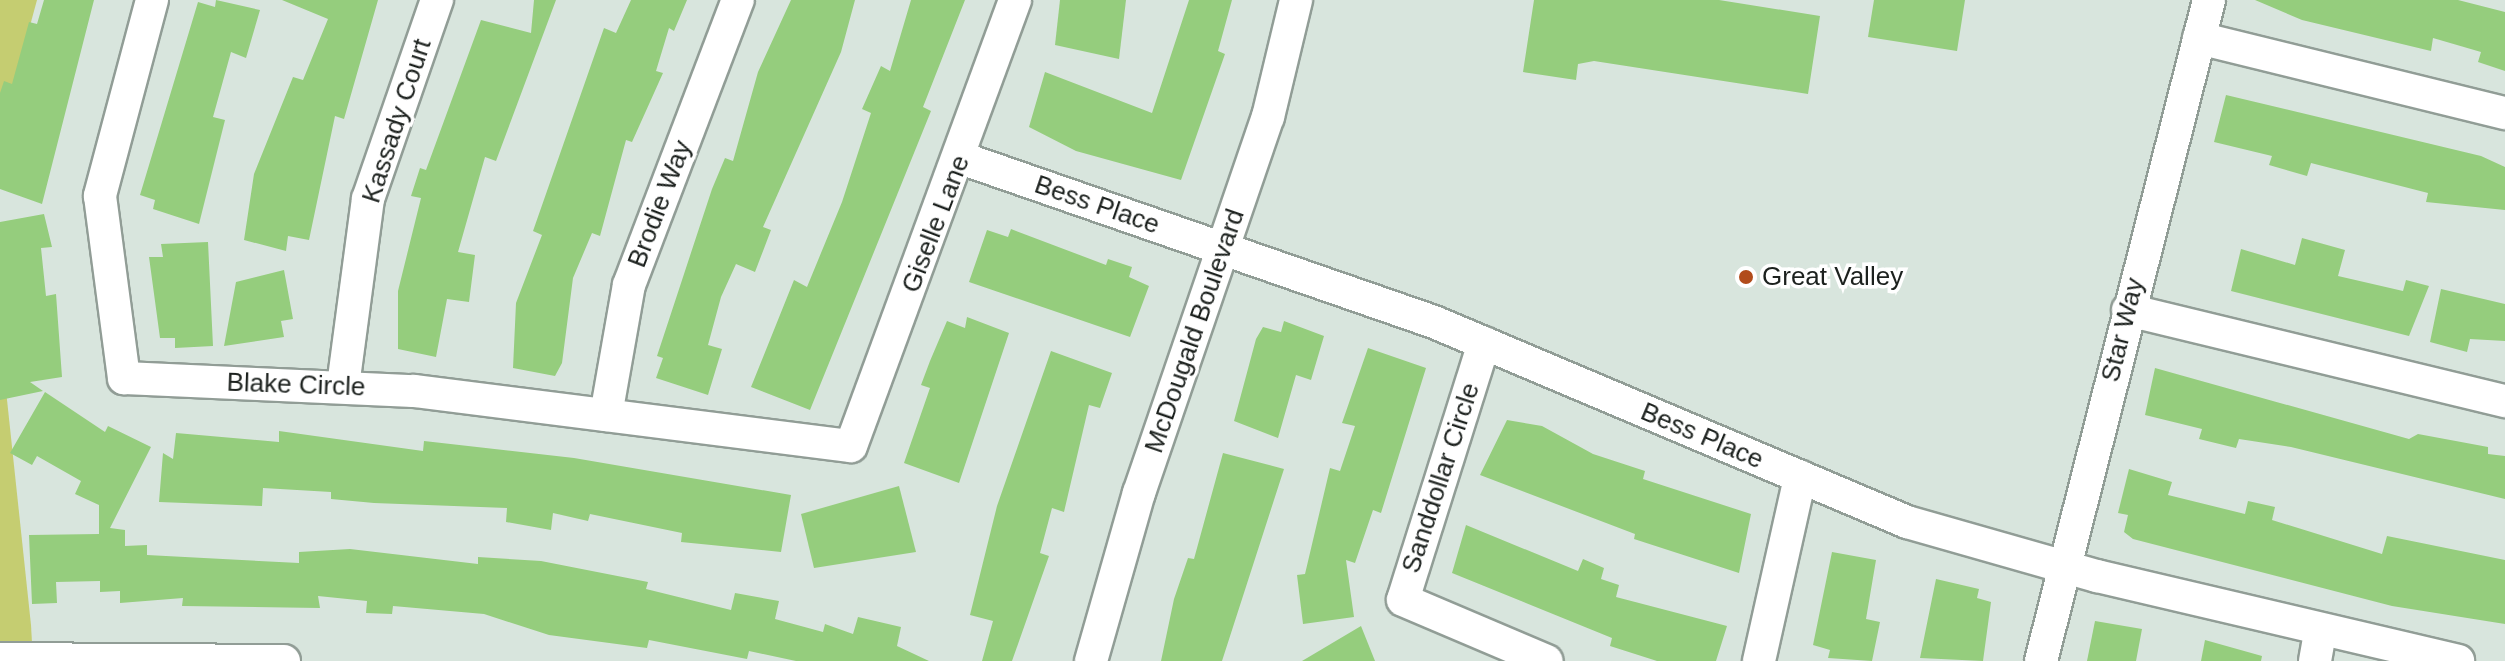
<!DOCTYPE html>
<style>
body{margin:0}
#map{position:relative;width:2505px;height:661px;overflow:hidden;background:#d8e5dd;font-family:Arial,sans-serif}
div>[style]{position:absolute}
.green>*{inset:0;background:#c5cd71}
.building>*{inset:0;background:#95cd7d}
.roads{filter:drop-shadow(2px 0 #919d96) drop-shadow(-2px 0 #919d96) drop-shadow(0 2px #919d96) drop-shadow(0 -2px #919d96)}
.minor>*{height:32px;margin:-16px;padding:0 16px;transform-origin:16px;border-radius:16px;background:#fff}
.dots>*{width:22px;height:22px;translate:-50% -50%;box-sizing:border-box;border:4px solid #fff;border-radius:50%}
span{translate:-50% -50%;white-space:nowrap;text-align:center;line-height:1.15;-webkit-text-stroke:7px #fff;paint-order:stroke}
.street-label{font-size:26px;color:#1c211e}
.poi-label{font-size:26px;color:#1c211e}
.left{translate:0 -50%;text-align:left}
</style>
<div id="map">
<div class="green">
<div style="clip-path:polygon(0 0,37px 0,0 136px)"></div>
<div style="clip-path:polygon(0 334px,31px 625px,33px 661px,0 661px)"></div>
</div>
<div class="building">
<div style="clip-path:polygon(44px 0,94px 0,42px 204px,0 189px,0 93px,4px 81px,12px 84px,29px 22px,37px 24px)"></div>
<div style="clip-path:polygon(216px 0,260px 10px,246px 58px,231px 52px,213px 117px,225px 120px,199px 224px,153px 209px,155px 200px,140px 195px,198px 2px,215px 7px)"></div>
<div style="clip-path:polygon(282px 0,378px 0,344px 119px,335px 116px,309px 240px,288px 236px,286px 251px,244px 240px,254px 174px,293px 77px,303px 80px,328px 19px)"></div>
<div style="clip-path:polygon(534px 0,556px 0,496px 161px,485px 157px,458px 252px,475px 255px,469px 302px,447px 299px,436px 357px,398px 349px,398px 291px,421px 198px,411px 196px,420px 168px,426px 170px,481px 20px,531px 33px)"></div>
<div style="clip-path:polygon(631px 0,687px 0,674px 31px,669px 28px,656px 71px,663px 73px,632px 142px,626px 140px,600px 236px,592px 233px,573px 278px,562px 363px,555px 376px,513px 368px,516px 303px,542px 235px,533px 231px,604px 28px,616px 33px)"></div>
<div style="clip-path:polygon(791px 0,855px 0,841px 52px,763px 227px,771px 230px,755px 272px,736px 264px,721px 297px,708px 345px,722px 349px,708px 395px,656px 378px,663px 358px,657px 356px,712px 189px,725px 158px,733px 161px,758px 72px)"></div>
<div style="clip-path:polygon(911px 0,965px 0,923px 107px,931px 111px,810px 410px,751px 387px,794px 280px,807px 287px,842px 202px,871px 113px,862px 109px,881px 66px,890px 71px)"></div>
<div style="clip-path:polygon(1060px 0,1126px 0,1119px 59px,1055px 45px)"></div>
<div style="clip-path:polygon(1189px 0,1232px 0,1218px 51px,1225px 54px,1181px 180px,1076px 151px,1029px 127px,1045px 72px,1152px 113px)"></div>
<div style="clip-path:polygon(1534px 0,1719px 0,1820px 16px,1808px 94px,1594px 61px,1578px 64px,1576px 80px,1523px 72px)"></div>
<div style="clip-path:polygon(1874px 0,1965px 0,1957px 51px,1868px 37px)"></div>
<div style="clip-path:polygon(2255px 0,2458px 0,2505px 12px,2505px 71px,2478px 62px,2481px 52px,2433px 38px,2431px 51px,2302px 20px)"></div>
<div style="clip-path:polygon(2226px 95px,2481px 156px,2505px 167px,2505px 210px,2426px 202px,2428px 193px,2311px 163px,2307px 176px,2269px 165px,2272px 156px,2214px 142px)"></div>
<div style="clip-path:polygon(44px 214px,52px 247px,41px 248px,46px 296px,56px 294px,62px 377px,30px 382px,43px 391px,0 400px,0 222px)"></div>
<div style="clip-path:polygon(1011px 229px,1106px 265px,1108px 259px,1132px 267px,1129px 277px,1149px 286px,1130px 337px,969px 282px,987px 230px,1008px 237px)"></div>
<div style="clip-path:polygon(2302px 238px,2345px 250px,2338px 276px,2403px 291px,2406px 280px,2429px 286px,2409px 336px,2231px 291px,2241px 249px,2295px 265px)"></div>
<div style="clip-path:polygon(208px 242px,213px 346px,175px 348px,175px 338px,160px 338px,149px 257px,163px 257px,161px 244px)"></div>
<div style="clip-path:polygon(284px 270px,293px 319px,281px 321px,284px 337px,224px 346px,236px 282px)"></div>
<div style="clip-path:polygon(2441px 289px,2505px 304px,2505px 341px,2470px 339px,2467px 352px,2430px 342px)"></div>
<div style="clip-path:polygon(967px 317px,1009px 333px,959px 483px,904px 463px,930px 388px,921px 385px,930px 361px,947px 321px,965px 328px)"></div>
<div style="clip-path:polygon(1284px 321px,1324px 336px,1311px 380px,1296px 375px,1278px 438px,1234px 421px,1256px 339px,1263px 327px,1281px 332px)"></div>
<div style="clip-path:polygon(1368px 348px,1426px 368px,1381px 513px,1373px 510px,1355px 563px,1346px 560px,1354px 617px,1303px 624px,1297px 575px,1305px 574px,1330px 468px,1340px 471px,1355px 426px,1342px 423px)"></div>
<div style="clip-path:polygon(1051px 351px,1112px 373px,1100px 408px,1089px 405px,1064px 512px,1052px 508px,1040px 553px,1049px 556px,1012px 661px,982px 661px,993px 621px,970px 615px,997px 506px)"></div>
<div style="clip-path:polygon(2155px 368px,2409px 439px,2418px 434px,2488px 447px,2488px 454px,2505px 456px,2505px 499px,2291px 447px,2239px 439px,2236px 448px,2199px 439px,2202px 429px,2145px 415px)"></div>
<div style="clip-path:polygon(45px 392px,105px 432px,108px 426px,151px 447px,110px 528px,125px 530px,125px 546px,147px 545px,147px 555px,299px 563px,299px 552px,350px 549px,478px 564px,478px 557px,541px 561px,648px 582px,646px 589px,731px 610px,735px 593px,779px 601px,775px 619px,823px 632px,825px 624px,853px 634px,858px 617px,901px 627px,897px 646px,929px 661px,796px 661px,749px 651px,747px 659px,649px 640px,647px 648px,549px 635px,484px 614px,393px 606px,392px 614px,366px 613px,367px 601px,318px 596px,320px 608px,182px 606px,183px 598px,120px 603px,120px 591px,100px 592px,100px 581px,56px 582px,57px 603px,32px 604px,29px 535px,99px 534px,99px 505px,75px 494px,81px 481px,37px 456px,32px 465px,10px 453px)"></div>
<div style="clip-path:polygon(1507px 420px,1542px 426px,1593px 454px,1645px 471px,1643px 479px,1751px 514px,1739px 573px,1634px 539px,1635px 534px,1480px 475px)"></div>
<div style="clip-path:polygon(279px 431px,423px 451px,424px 441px,574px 458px,791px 495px,781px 552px,681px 542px,682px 533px,590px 514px,588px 521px,553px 513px,551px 530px,506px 522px,507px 508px,374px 503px,331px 499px,331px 492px,263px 488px,262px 506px,159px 502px,163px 453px,173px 459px,176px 433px,279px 442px)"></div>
<div style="clip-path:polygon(1223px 453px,1284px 469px,1222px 661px,1161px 661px,1174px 599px,1188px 558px,1194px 559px)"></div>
<div style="clip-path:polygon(2129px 469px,2172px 482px,2168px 495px,2245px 514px,2248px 501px,2275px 507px,2272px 520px,2382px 554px,2387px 536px,2505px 560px,2505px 624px,2392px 606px,2133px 539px,2124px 532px,2128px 515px,2118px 513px)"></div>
<div style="clip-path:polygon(899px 486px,916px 552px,814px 568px,801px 514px)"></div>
<div style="clip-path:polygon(1466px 525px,1578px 571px,1583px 559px,1604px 568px,1601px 579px,1619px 585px,1616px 597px,1727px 626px,1716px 661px,1657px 661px,1610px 646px,1612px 638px,1452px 573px)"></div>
<div style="clip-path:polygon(1832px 552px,1876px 560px,1866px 619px,1880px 622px,1872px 661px,1828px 658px,1830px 650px,1813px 645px)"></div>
<div style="clip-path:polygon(1936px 579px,1979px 589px,1977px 598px,1991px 602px,1983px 661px,1920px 658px)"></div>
<div style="clip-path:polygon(2095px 621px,2142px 629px,2136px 661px,2087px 661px)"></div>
<div style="clip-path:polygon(1361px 626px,1375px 661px,1302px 661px)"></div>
<div style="clip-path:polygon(2205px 640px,2262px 656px,2261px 661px,2201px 661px)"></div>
</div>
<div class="roads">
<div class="minor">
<div style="left:152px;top:0;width:203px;rotate:104.9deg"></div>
<div style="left:100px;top:196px;width:184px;rotate:82.5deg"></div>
<div style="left:124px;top:378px;width:290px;rotate:2.6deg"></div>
<div style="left:414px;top:391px;width:440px;rotate:7.2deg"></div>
<div style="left:851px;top:446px;width:475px;rotate:-69.8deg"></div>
<div style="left:2199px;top:38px;width:315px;rotate:13.8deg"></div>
<div style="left:961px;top:158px;width:501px;rotate:19.12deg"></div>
<div style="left:1434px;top:322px;width:514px;rotate:22.92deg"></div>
<div style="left:1907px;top:522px;width:198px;rotate:15.9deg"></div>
<div style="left:2097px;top:576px;width:371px;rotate:13.2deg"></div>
<div style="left:2128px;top:310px;width:388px;rotate:13.6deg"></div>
<div style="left:1484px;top:343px;width:269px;rotate:107.5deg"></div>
<div style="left:1403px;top:600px;width:156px;rotate:23deg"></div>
<div style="left:343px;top:386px;width:189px;rotate:-82.4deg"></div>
<div style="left:368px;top:199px;width:211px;rotate:-70.9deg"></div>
<div style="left:606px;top:415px;width:132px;rotate:-80deg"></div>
<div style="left:629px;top:285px;width:305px;rotate:-69.1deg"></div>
<div style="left:0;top:659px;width:284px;rotate:0.4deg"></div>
<div style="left:1091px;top:661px;width:175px;rotate:-74.1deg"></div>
<div style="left:1139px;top:493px;width:398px;rotate:-71.1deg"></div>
<div style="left:1268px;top:117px;width:120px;rotate:-76.5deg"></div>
<div style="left:1759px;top:661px;width:189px;rotate:-77.4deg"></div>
<div style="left:2041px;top:661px;width:682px;rotate:-75.74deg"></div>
<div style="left:2315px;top:661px;width:29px;rotate:-80deg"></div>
</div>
</div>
<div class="dots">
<div style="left:1746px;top:277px;background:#b14c1b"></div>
</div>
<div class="street-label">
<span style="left:397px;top:121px;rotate:-72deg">Kassady Court</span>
<span style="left:660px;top:204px;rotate:-69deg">Brodie Way</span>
<span style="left:1097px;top:205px;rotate:19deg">Bess Place</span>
<span style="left:936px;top:224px;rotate:-69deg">Giselle Lane</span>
<span style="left:2123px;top:330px;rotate:-76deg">Star Way</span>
<span style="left:1195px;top:331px;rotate:-71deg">McDougald Boulevard</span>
<span style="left:296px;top:385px;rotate:2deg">Blake Circle</span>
<span style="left:1702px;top:436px;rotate:23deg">Bess Place</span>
<span style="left:1441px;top:478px;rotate:-72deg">Sanddollar Circle</span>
</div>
<div class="poi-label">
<span class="left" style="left:1762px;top:277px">Great Valley</span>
</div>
</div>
